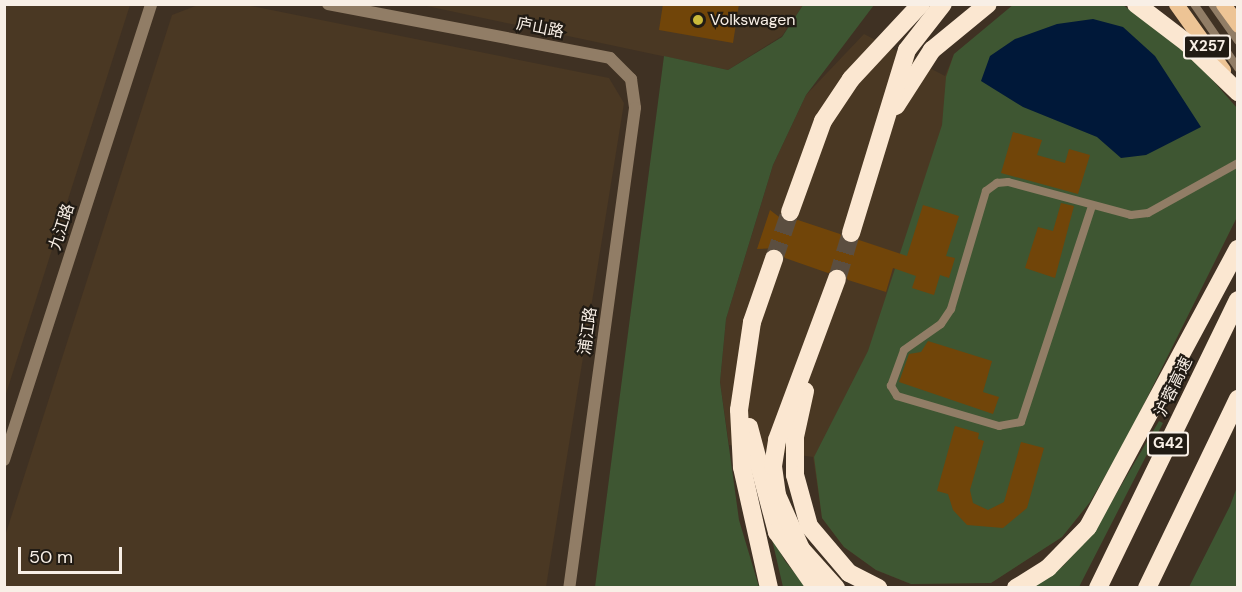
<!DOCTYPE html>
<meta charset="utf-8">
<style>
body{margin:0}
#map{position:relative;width:1242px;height:592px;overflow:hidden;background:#3f3123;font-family:"DM Sans","Noto Sans SC",sans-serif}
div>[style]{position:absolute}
.built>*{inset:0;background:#4a3823}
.green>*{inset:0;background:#3e5632}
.water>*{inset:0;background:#001839}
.building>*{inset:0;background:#714509}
.motorway-tunnel>*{height:18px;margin-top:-9px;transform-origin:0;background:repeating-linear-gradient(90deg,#5b4e40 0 18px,transparent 0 27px)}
.service>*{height:8px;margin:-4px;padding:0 4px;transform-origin:4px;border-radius:4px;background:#917d66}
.tertiary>*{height:12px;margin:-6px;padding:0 6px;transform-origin:6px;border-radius:6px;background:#917d66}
.primary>*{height:15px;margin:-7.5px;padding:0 7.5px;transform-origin:7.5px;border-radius:7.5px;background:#edc495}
.motorway>*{height:18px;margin:-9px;padding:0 9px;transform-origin:9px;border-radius:9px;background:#fbe7d1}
.dots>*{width:16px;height:16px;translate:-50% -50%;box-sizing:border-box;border:3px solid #211b14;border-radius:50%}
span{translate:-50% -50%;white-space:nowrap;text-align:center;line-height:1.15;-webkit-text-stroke:4.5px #211b14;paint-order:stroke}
.shield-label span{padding:2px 4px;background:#211b14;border:2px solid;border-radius:4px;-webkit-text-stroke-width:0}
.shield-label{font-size:15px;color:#f8efe6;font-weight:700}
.poi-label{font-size:16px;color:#f8efe6}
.left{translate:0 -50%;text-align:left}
.street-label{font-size:16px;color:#f8efe6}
.frame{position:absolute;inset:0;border:6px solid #f8efe6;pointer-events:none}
.scale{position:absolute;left:18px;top:547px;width:104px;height:27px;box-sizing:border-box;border:3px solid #f8efe6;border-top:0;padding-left:8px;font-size:18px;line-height:21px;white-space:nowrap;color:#f8efe6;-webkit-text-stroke:4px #211b14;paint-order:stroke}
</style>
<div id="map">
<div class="built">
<div style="clip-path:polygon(5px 4px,130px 5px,5px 397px,4px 5px)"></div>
<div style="clip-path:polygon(198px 5px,246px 5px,609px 78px,624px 103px,546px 587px,5px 587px,5px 536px,172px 15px)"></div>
<div style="clip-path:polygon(422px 5px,803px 5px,782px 36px,728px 70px)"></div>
<div style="clip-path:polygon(1014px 5px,1123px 5px,1237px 108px,1237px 217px,1126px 440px,1090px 502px,1062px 537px,991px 583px,911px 584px,876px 570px,844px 547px,822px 518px,813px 457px,729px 445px,720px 382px,726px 319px,773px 165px,806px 95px,864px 34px,945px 76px,954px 54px)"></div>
</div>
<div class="green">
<div style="clip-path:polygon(1014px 4px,1123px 5px,1187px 51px,1237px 108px,1237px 217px,1126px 440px,1090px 502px,1062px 537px,991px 583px,911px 584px,876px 570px,844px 547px,822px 518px,814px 457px,868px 351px,942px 125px,946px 77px,954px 54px)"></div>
<div style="clip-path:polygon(803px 5px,874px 5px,806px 95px,773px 165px,726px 319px,720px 382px,739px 520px,759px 587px,595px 587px,664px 56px,728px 70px,782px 37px)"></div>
<div style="clip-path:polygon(1159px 421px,1163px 423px,1079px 587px,1031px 588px,1063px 566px,1095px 530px)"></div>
<div style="clip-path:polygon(1237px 487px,1237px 587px,1189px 587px,1230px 506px)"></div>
<div style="clip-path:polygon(771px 535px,785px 561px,806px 587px,783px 587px)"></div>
</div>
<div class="water">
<div style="clip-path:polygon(1093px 19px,1123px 27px,1155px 56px,1201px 127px,1146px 155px,1121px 158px,1097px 137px,1023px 107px,981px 81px,990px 56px,1015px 39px,1057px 24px)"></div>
</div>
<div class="building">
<div style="clip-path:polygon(663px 4px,739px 4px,733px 43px,659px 30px)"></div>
<div style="clip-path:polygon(1013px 132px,1042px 140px,1037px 155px,1065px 163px,1069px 149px,1090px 155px,1078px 194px,1001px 173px)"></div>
<div style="clip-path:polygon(1061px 203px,1074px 206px,1055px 278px,1025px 268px,1038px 227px,1053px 231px)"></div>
<div style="clip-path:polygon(923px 205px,959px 216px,946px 256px,955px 258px,949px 278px,940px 275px,934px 295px,912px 288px,916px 276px,893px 268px,886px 292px,848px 280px,840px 268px,828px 273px,785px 258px,777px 248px,757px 249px,770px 210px,787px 223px,798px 220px,840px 234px,847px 244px,859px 240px,907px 256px)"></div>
<div style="clip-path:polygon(928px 341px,992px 361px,983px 392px,999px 397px,993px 414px,899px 382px,909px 354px,921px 352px)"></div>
<div style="clip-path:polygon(955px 426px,979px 433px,978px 439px,984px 441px,970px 490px,973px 503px,988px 510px,1004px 502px,1021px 442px,1044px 448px,1027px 508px,1003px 528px,967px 525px,953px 510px,948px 494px,937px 491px)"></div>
</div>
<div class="motorway-tunnel">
<div style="left:774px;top:259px;width:50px;rotate:-71.2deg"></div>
<div style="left:837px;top:279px;width:48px;rotate:-73.1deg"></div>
</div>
<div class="service">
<div style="left:1194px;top:4px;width:78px;rotate:55.5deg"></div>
<div style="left:1212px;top:4px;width:45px;rotate:54.9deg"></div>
<div style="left:1092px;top:206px;width:227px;rotate:108.2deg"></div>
<div style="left:1021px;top:422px;width:22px;rotate:170deg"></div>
<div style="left:999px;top:426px;width:106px;rotate:-163.6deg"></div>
<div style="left:897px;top:396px;width:12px;rotate:-121deg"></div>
<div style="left:891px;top:386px;width:38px;rotate:-70deg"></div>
<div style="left:904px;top:350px;width:45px;rotate:-35.1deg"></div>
<div style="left:941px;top:324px;width:18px;rotate:-56deg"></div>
<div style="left:951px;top:309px;width:123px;rotate:-73.5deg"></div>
<div style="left:986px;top:191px;width:14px;rotate:-36deg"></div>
<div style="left:997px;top:183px;width:11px;rotate:-5deg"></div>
<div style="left:1008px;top:182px;width:127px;rotate:15deg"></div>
<div style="left:1131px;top:215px;width:17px;rotate:-7deg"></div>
<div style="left:1148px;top:213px;width:103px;rotate:-29.1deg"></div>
</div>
<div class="tertiary">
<div style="left:328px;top:4px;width:287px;rotate:10.8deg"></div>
<div style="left:610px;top:58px;width:30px;rotate:45deg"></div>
<div style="left:631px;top:79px;width:29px;rotate:82deg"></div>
<div style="left:635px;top:108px;width:485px;rotate:97.8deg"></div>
<div style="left:4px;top:460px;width:479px;rotate:-72.1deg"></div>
</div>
<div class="primary">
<div style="left:1176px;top:4px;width:81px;rotate:54.5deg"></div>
<div style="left:1223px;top:4px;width:26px;rotate:54deg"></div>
</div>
<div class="motorway">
<div style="left:1136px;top:4px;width:64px;rotate:37.4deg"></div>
<div style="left:1187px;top:43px;width:71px;rotate:43.9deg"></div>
<div style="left:896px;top:106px;width:67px;rotate:-57.3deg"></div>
<div style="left:932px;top:50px;width:72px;rotate:-39.4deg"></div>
<div style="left:790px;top:212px;width:97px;rotate:-70.1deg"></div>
<div style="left:823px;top:121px;width:50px;rotate:-56.3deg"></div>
<div style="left:851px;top:79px;width:103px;rotate:-47deg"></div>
<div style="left:851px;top:233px;width:191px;rotate:-73deg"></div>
<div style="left:907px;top:50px;width:58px;rotate:-52deg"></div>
<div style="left:805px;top:391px;width:47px;rotate:102.3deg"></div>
<div style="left:795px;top:437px;width:38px;rotate:90deg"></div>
<div style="left:795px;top:475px;width:53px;rotate:74.6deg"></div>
<div style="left:809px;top:526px;width:62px;rotate:49.6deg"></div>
<div style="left:849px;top:573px;width:33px;rotate:27deg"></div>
<div style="left:749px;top:427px;width:109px;rotate:75.1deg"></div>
<div style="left:777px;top:532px;width:68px;rotate:55.1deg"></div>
<div style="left:769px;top:588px;width:124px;rotate:-102.6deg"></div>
<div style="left:742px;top:467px;width:57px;rotate:-93deg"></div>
<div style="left:739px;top:410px;width:89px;rotate:-81.6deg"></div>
<div style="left:752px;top:322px;width:67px;rotate:-70.8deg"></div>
<div style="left:836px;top:588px;width:52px;rotate:-131.9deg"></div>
<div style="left:801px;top:549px;width:59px;rotate:-114deg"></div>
<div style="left:777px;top:495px;width:29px;rotate:-98deg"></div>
<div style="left:773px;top:466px;width:26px;rotate:-81deg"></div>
<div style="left:777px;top:440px;width:172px;rotate:-69.6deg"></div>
<div style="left:1016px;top:588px;width:38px;rotate:-32deg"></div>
<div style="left:1048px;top:568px;width:57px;rotate:-45.7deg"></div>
<div style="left:1088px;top:527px;width:316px;rotate:-61.7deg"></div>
<div style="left:1098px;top:588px;width:320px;rotate:-64.1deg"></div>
<div style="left:1147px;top:588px;width:210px;rotate:-64.3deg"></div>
</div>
<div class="dots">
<div style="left:698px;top:20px;background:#caba3a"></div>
</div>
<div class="shield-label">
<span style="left:1207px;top:47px">X257</span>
<span style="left:1168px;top:444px">G42</span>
</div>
<div class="poi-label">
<span class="left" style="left:710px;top:20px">Volkswagen</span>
</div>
<div class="street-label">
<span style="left:540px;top:28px;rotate:11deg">庐山路</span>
<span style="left:62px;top:227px;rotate:-72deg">九江路</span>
<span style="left:588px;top:331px;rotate:-82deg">浦江路</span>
<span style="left:1174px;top:387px;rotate:-64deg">沪蓉高速</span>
</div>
<div class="frame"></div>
<div class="scale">50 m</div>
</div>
